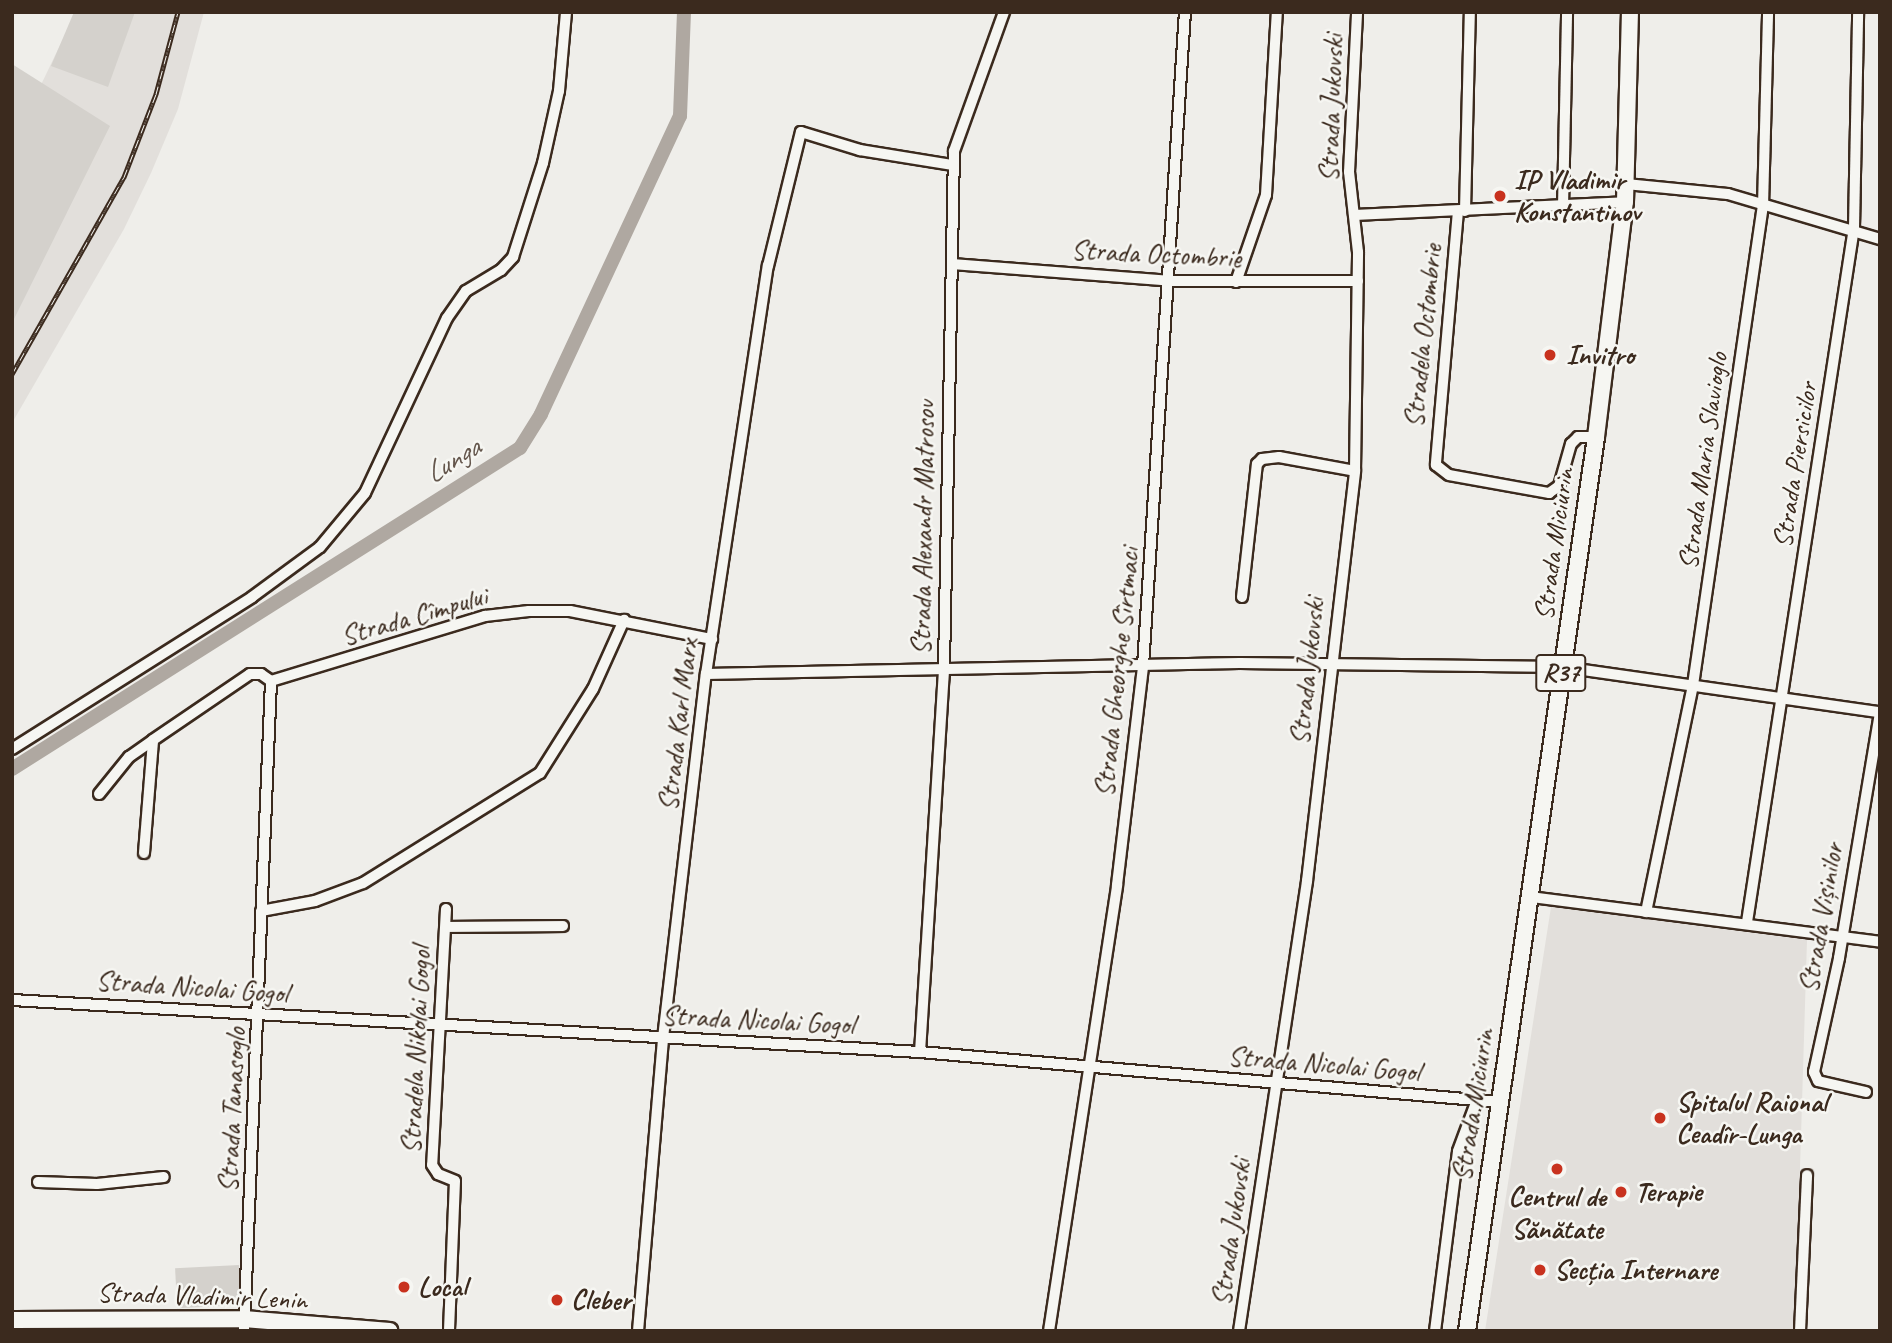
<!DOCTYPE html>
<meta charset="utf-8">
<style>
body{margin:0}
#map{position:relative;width:1892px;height:1343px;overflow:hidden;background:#efeeea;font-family:Caveat,sans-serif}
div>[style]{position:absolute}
.built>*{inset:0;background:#e2dfdb}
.green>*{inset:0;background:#d4d1cc;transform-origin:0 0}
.river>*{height:14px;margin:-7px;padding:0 7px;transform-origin:7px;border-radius:7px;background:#afa8a1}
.roads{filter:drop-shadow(2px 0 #3b2a1e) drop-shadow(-2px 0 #3b2a1e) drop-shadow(0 2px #3b2a1e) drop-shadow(0 -2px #3b2a1e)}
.minor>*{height:10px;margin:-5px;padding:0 5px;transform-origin:5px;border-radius:5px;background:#f6f6f2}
.primary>*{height:16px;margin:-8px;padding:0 8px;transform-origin:8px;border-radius:8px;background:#f6f6f2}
.rail>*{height:5px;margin-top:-2.5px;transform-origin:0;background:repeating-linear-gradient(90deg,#f6f6f2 0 8px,#3b2a1e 0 16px);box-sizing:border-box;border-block:2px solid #3b2a1e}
.dots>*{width:19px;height:19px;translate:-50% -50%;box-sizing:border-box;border:4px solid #f6f6f2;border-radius:50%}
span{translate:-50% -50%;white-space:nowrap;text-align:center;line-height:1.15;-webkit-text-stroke:5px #f6f6f2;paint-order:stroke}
.shield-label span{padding:2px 5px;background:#f6f6f2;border:2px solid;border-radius:5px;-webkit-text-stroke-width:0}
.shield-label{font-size:26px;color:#3b2a1e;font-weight:700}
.street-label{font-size:28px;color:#3b2a1e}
.poi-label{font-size:28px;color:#3b2a1e;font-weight:700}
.left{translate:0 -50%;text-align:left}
.water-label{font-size:30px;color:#64564c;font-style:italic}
.frame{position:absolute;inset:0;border:14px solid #3b2a1e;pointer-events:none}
</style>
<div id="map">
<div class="built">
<div style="clip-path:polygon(76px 12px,204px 12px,178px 109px,151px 173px,124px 229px,12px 423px,12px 145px)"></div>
<div style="clip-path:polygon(1551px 907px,1807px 940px,1795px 1331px,1485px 1331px)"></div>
</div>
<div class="green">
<div style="clip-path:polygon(74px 12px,135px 12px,108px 87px,51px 66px)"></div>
<div style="clip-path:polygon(12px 64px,110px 126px,12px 323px)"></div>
<div style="left:239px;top:1265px;width:40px;height:64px;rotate:87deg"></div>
</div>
<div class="river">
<div style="left:12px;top:769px;width:601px;rotate:-32.29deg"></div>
<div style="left:520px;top:448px;width:40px;rotate:-58deg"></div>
<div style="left:541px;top:414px;width:329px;rotate:-65deg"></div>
<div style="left:680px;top:116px;width:104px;rotate:-87.8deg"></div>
</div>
<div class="roads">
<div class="minor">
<div style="left:1626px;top:184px;width:102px;rotate:5.6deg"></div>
<div style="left:1728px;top:194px;width:159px;rotate:16.5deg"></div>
<div style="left:1563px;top:207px;width:195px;rotate:-88.8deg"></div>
<div style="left:1458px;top:211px;width:255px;rotate:95deg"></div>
<div style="left:1436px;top:465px;width:16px;rotate:38deg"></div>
<div style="left:1449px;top:475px;width:102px;rotate:10.2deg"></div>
<div style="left:1549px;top:493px;width:12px;rotate:-35deg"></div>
<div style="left:1559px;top:486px;width:44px;rotate:-74.1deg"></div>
<div style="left:1571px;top:444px;width:10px;rotate:-45deg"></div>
<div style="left:1578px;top:437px;width:18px"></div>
<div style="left:1465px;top:211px;width:199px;rotate:-88.6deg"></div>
<div style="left:1354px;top:215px;width:271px;rotate:-2.7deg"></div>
<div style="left:952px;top:264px;width:220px;rotate:4.4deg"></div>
<div style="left:1171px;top:281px;width:187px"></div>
<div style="left:1236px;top:282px;width:92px;rotate:-71deg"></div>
<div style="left:1266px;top:195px;width:183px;rotate:-86.6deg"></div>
<div style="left:1242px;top:597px;width:134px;rotate:-83.6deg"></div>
<div style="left:1257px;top:464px;width:7px;rotate:-45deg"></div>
<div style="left:1262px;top:459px;width:17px;rotate:-7deg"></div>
<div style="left:1279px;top:457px;width:77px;rotate:10.4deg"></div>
<div style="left:706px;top:674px;width:534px;rotate:-1.18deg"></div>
<div style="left:1240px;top:663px;width:322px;rotate:0.7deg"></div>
<div style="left:1562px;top:667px;width:321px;rotate:8.1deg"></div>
<div style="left:12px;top:749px;width:284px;rotate:-32.3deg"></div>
<div style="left:252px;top:597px;width:84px;rotate:-36.3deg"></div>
<div style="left:320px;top:547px;width:70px;rotate:-50.2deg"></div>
<div style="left:365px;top:493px;width:193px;rotate:-64.9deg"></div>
<div style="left:447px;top:318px;width:33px;rotate:-55deg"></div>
<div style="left:466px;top:291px;width:41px;rotate:-31deg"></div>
<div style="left:501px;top:270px;width:18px;rotate:-47deg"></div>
<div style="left:513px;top:257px;width:99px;rotate:-72.3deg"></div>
<div style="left:543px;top:163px;width:74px;rotate:-77.5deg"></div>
<div style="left:559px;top:91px;width:79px;rotate:-84.9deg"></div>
<div style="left:99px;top:794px;width:48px;rotate:-51deg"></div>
<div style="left:129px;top:757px;width:29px;rotate:-35deg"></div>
<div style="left:144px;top:853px;width:113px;rotate:-85.4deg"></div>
<div style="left:153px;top:740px;width:117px;rotate:-34.2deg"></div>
<div style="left:250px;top:674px;width:11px"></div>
<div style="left:261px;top:674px;width:12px;rotate:35deg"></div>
<div style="left:271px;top:681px;width:224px;rotate:-16.9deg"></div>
<div style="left:485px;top:616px;width:44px;rotate:-6.5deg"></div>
<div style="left:529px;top:611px;width:41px"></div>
<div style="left:570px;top:611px;width:145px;rotate:11.2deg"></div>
<div style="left:1531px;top:897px;width:352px;rotate:7.3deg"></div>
<div style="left:446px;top:909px;width:256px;rotate:93.1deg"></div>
<div style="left:432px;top:1165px;width:11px;rotate:56deg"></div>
<div style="left:438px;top:1174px;width:18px;rotate:22deg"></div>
<div style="left:455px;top:1181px;width:150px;rotate:92.3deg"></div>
<div style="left:261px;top:911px;width:55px;rotate:-10.5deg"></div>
<div style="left:315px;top:901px;width:51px;rotate:-20.6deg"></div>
<div style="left:363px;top:883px;width:208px;rotate:-31.9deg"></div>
<div style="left:540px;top:773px;width:99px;rotate:-57.8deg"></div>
<div style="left:593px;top:689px;width:76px;rotate:-65.8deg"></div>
<div style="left:1646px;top:912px;width:232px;rotate:-78.3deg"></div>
<div style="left:1693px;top:685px;width:484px;rotate:-81.7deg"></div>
<div style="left:1763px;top:206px;width:194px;rotate:-88.5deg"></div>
<div style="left:1747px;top:922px;width:702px;rotate:-81.24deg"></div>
<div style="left:1854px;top:228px;width:216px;rotate:-88.9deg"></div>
<div style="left:447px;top:927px;width:116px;rotate:-0.5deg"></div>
<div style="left:12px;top:1000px;width:909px;rotate:3.28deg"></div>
<div style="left:920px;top:1052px;width:582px;rotate:4.93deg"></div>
<div style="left:920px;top:1052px;width:386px;rotate:-86.4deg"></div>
<div style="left:944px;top:667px;width:516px;rotate:-88.89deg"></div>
<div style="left:954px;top:151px;width:148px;rotate:-70.2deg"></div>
<div style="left:1866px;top:1092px;width:49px;rotate:-167.1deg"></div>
<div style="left:1818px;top:1081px;width:10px;rotate:-114deg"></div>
<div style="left:1814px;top:1072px;width:117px;rotate:-77.6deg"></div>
<div style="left:1839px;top:958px;width:249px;rotate:-80.5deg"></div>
<div style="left:38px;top:1182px;width:59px;rotate:1.9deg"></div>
<div style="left:97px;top:1184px;width:67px;rotate:-6deg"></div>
<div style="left:244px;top:1331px;width:651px;rotate:-87.62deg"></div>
<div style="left:638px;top:1331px;width:294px;rotate:-85.1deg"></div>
<div style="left:663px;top:1038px;width:367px;rotate:-83.3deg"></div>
<div style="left:706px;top:674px;width:413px;rotate:-81.4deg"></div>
<div style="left:768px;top:266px;width:138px;rotate:-76.2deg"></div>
<div style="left:801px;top:132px;width:62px;rotate:17deg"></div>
<div style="left:860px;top:150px;width:94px;rotate:9.2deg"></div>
<div style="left:1049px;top:1331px;width:451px;rotate:-81.3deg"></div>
<div style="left:1117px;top:885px;width:221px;rotate:-83.2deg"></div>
<div style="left:1143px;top:666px;width:655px;rotate:-86.33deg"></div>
<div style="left:1239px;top:1331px;width:455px;rotate:-81.4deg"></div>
<div style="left:1307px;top:881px;width:413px;rotate:-83.3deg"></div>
<div style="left:1355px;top:471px;width:219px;rotate:-89.2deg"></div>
<div style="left:1358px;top:252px;width:81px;rotate:-96.4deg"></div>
<div style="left:1349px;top:172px;width:160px;rotate:-87.1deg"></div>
<div style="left:1435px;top:1331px;width:181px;rotate:-82.7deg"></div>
<div style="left:1458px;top:1151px;width:54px;rotate:-69.6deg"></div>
<div style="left:1800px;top:1331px;width:156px;rotate:-87.4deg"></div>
</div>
<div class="primary">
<div style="left:12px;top:1320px;width:232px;rotate:-0.2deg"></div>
<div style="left:244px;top:1319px;width:146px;rotate:4.7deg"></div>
<div style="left:1467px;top:1331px;width:903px;rotate:-81.79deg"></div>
<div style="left:1596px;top:437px;width:237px;rotate:-83deg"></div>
<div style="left:1625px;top:202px;width:190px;rotate:-88.5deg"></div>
</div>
</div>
<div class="rail">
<div style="left:12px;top:374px;width:227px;rotate:-60.4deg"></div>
<div style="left:124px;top:177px;width:89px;rotate:-68.9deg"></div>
<div style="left:156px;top:94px;width:85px;rotate:-75deg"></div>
</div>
<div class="dots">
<div style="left:1500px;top:196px;background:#c8321e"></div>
<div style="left:1550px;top:355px;background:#c8321e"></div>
<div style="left:1660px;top:1118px;background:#c8321e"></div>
<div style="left:1557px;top:1169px;background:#c8321e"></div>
<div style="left:1621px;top:1192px;background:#c8321e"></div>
<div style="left:1540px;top:1270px;background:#c8321e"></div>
<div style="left:404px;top:1287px;background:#c8321e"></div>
<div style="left:557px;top:1300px;background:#c8321e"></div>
</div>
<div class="shield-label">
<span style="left:1561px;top:673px">R37</span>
</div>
<div class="street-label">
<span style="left:1331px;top:108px;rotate:-88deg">Strada Jukovski</span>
<span style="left:1156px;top:254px;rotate:3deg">Strada Octombrie</span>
<span style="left:1423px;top:336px;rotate:-84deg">Stradela Octombrie</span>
<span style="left:1703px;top:461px;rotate:-82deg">Strada Maria Slavioglo</span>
<span style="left:1795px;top:465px;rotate:-81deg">Strada Piersicilor</span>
<span style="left:923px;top:528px;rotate:-89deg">Strada Alexandr Matrosov</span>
<span style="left:1554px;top:544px;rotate:-82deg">Strada Miciurin</span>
<span style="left:414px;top:616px;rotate:-16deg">Strada Cîmpului</span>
<span style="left:1307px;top:671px;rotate:-84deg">Strada Jukovski</span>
<span style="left:1117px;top:672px;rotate:-84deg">Strada Gheorghe Sîrtmaci</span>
<span style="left:678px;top:725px;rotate:-83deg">Strada Karl Marx</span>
<span style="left:1821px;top:918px;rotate:-80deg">Strada Vișinilor</span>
<span style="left:192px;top:987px;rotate:4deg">Strada Nicolai Gogol</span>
<span style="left:758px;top:1020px;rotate:3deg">Strada Nicolai Gogol</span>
<span style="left:416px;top:1050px;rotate:-87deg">Stradela Nikolai Gogol</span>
<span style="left:1324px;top:1064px;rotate:5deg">Strada Nicolai Gogol</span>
<span style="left:1473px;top:1105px;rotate:-81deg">Strada Miciurin</span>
<span style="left:232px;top:1110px;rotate:-87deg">Strada Tanasoglo</span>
<span style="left:1231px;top:1232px;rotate:-82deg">Strada Jukovski</span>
<span style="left:202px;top:1296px;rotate:2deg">Strada Vladimir Lenin</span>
</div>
<div class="poi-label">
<span class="left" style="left:1514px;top:196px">IP Vladimir<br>Konstantinov</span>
<span class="left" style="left:1566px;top:355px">Invitro</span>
<span class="left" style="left:1676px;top:1118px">Spitalul Raional<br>Ceadîr-Lunga</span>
<span class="left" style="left:1635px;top:1192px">Terapie</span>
<span style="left:1557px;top:1213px">Centrul de<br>Sănătate</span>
<span class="left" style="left:1554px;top:1270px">Secția Internare</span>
<span class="left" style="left:418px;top:1287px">Local</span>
<span class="left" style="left:571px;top:1300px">Cleber</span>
</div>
<div class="water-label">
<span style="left:452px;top:460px;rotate:-32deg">Lunga</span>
</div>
<div class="frame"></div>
</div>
